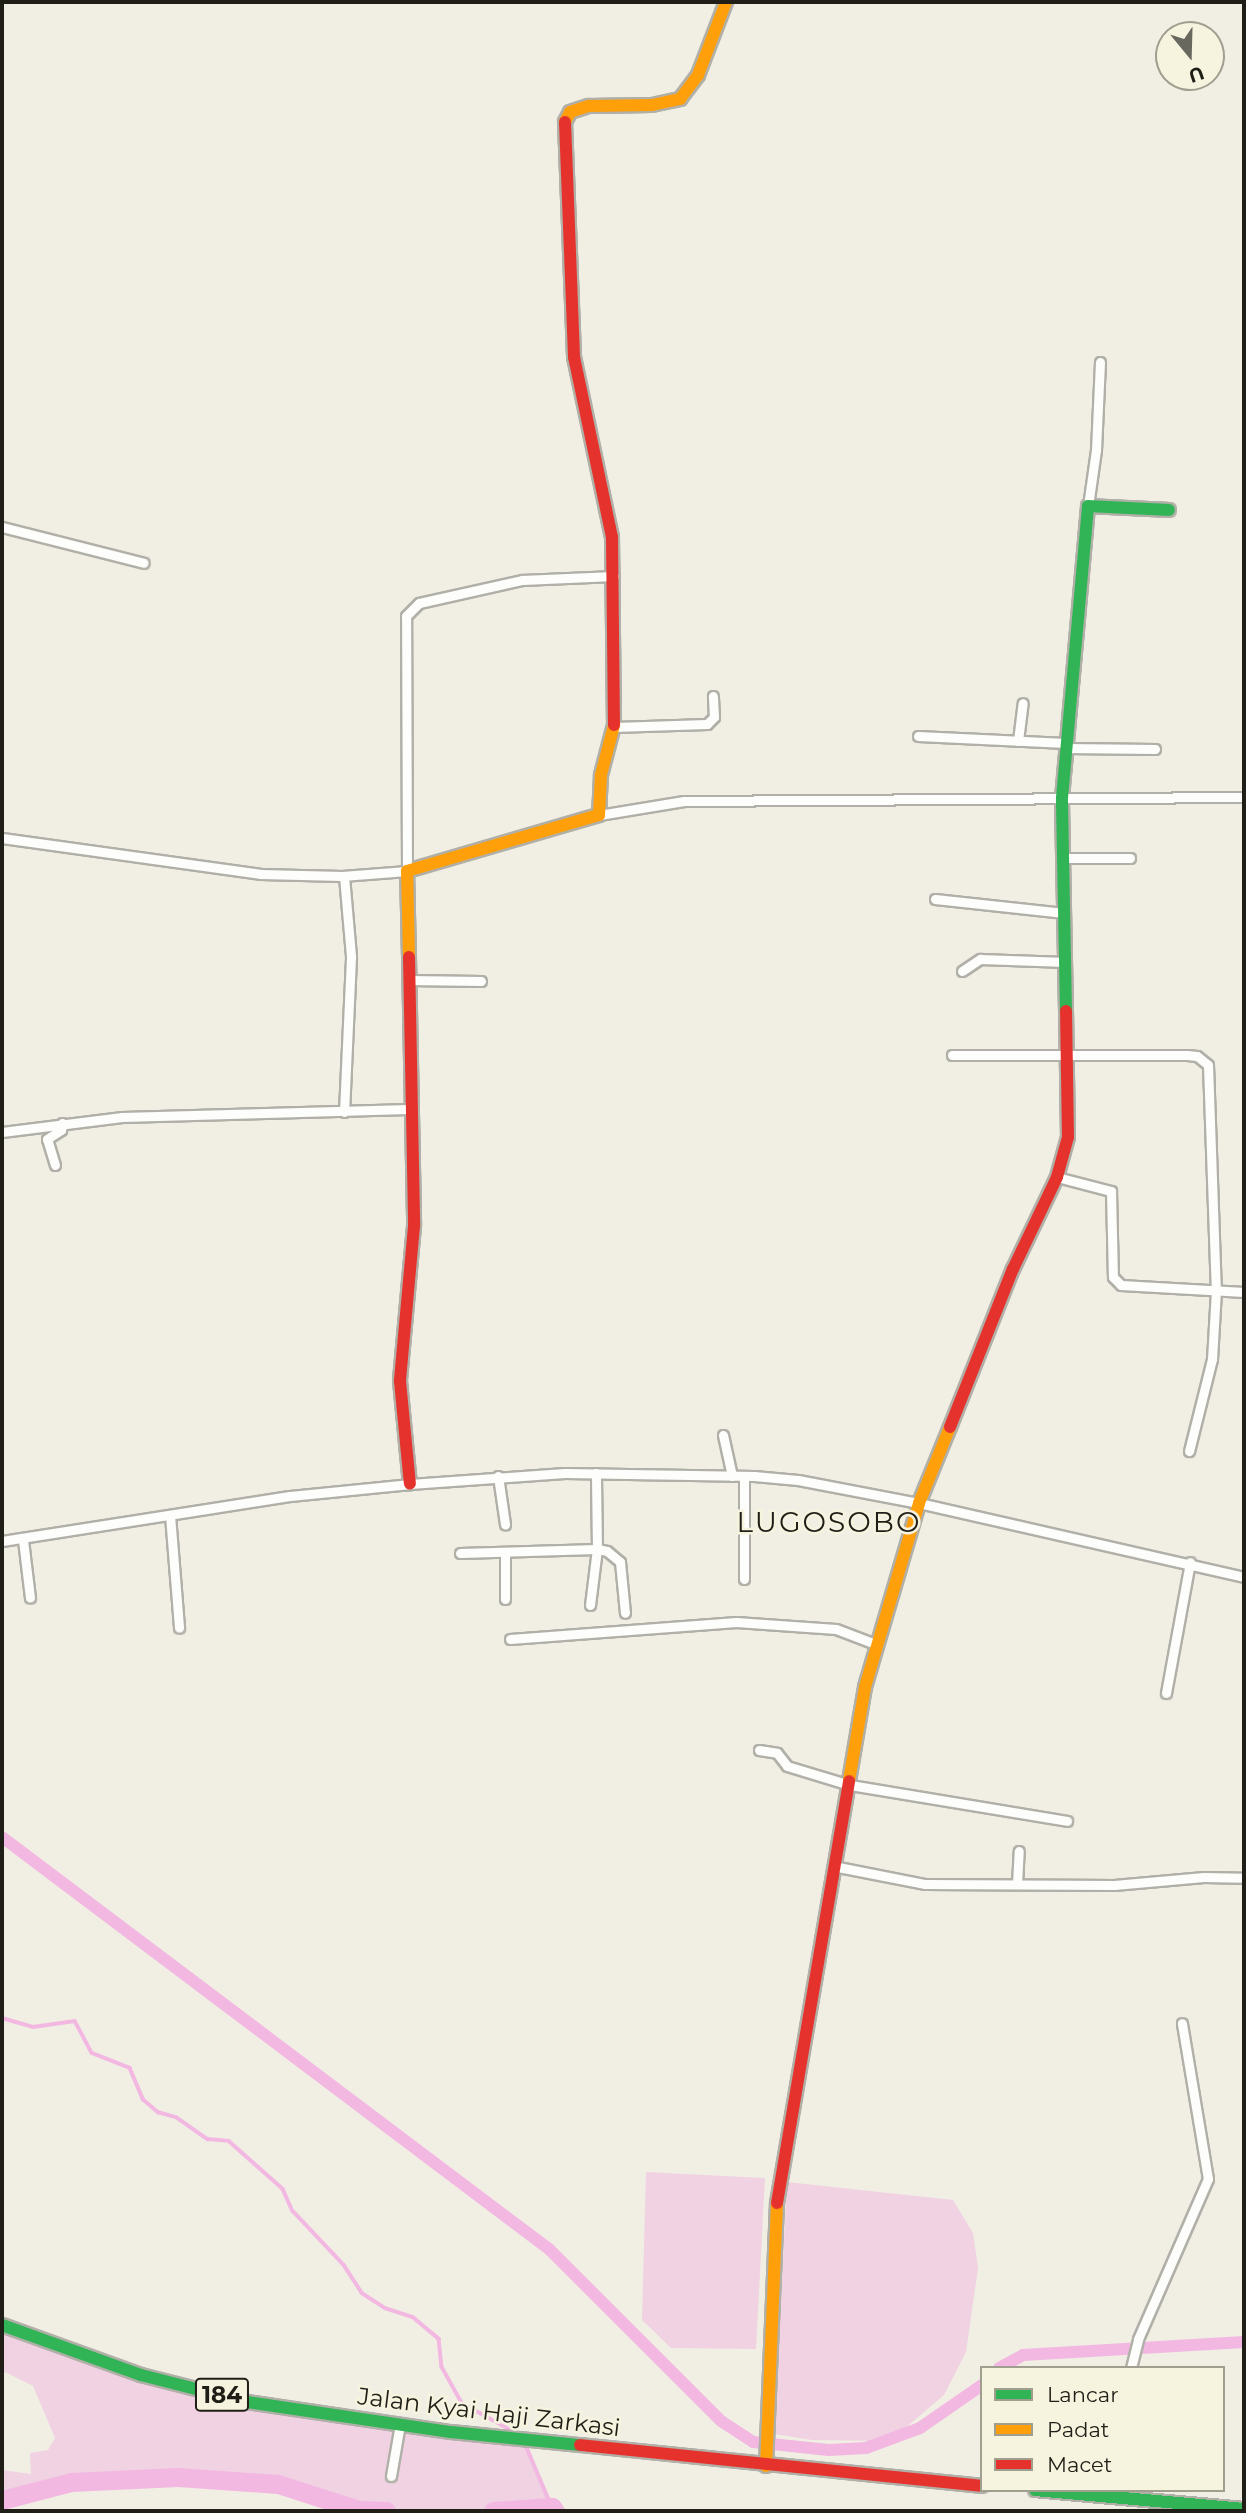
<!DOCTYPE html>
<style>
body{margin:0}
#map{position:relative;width:1246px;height:2513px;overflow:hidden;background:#f1efe4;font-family:Montserrat,sans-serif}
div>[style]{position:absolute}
.green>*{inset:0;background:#f0d2e3}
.stream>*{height:3.5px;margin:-1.75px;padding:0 1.75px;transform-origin:1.75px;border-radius:1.75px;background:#f2b8e2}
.canal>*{height:12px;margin:-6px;padding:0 6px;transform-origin:6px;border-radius:6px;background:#f2b8e2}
.river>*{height:19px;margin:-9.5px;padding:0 9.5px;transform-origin:9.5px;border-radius:9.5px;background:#f2b8e2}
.roads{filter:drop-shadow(2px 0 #b1b0a8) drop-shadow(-2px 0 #b1b0a8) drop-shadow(0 2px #b1b0a8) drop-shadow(0 -2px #b1b0a8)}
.street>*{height:9px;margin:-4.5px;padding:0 4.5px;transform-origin:4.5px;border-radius:4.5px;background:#fdfdfb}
.fast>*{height:12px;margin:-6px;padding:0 6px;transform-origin:6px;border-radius:6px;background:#30b455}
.slow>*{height:12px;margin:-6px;padding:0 6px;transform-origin:6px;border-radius:6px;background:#ff9f0a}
.jam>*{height:12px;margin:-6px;padding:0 6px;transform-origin:6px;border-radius:6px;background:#e5322d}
span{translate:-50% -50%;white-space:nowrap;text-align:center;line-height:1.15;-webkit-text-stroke:5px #f6f3df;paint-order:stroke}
.shield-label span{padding:2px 5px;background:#f6f3df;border:2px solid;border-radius:5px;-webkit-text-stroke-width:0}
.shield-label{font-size:23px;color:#201f17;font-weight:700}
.street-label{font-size:24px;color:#201f17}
.quarter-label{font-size:28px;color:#201f17;letter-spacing:2px}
.frame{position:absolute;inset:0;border:4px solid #201f17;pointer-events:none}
.legend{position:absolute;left:980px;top:2366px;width:245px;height:126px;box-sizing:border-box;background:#f6f3df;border:2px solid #a09e8f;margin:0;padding:9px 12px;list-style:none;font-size:21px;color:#201f17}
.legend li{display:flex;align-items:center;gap:14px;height:35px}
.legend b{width:35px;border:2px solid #a09e8f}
.north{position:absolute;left:1155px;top:21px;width:70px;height:70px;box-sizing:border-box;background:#f6f3df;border:2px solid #a09e8f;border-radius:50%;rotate:161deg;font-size:19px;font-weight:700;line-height:28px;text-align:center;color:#201f17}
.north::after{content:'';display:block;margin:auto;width:24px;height:32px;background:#69685f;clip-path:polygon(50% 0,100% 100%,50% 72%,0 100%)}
</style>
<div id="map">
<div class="green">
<div style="clip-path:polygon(646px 2172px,765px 2178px,756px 2349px,671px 2348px,642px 2320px)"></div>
<div style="clip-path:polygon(787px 2182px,953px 2200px,973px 2233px,978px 2268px,966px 2352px,944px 2395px,890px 2441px,812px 2440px,774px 2434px)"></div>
<div style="clip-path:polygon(2px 2325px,198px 2389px,525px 2444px,552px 2507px,493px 2511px,359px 2510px,278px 2484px,178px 2477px,71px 2482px,2px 2500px,2px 2470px,31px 2474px,30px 2453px,48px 2450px,55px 2438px,33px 2386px,5px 2372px,2px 2380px)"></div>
</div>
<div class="stream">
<div style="left:2px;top:2018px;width:32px;rotate:16deg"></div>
<div style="left:33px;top:2027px;width:42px;rotate:-8.1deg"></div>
<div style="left:75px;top:2021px;width:36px;rotate:62deg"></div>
<div style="left:92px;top:2053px;width:41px;rotate:21.5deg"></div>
<div style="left:130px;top:2068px;width:34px;rotate:67deg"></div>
<div style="left:143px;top:2099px;width:20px;rotate:41deg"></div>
<div style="left:158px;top:2112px;width:19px;rotate:16deg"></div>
<div style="left:176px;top:2117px;width:39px;rotate:35deg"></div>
<div style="left:208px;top:2139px;width:21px;rotate:5deg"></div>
<div style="left:229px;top:2141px;width:72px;rotate:41.6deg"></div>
<div style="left:283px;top:2189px;width:24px;rotate:66deg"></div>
<div style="left:293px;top:2211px;width:74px;rotate:46.6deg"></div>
<div style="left:344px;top:2265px;width:33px;rotate:57deg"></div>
<div style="left:362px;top:2293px;width:27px;rotate:33deg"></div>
<div style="left:385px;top:2308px;width:29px;rotate:18deg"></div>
<div style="left:413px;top:2317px;width:34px;rotate:40deg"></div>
<div style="left:439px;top:2339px;width:28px;rotate:84deg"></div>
<div style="left:442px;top:2367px;width:41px;rotate:60.9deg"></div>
<div style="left:462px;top:2403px;width:64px;rotate:29deg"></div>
<div style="left:525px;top:2443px;width:69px;rotate:67.1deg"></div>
</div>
<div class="canal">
<div style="left:2px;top:1837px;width:685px;rotate:36.99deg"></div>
<div style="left:549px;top:2249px;width:243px;rotate:45deg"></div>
<div style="left:721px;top:2421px;width:38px;rotate:33deg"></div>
<div style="left:753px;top:2442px;width:76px;rotate:6deg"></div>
<div style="left:829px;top:2450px;width:37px;rotate:-3deg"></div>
<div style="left:866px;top:2448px;width:58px;rotate:-20.3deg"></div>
<div style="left:920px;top:2428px;width:75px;rotate:-34.7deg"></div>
<div style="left:999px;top:2368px;width:27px;rotate:-28deg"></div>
<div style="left:1023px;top:2355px;width:221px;rotate:-3.4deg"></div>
</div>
<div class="river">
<div style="left:2px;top:2500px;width:71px;rotate:-14.6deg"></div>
<div style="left:71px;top:2482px;width:107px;rotate:-2.7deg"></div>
<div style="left:178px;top:2477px;width:100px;rotate:4deg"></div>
<div style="left:278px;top:2484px;width:85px;rotate:17.8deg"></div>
<div style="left:359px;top:2510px;width:27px;rotate:2deg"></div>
<div style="left:493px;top:2511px;width:59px;rotate:-3.9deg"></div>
<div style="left:552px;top:2507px;width:5px;rotate:53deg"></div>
</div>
<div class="roads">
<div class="street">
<div style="left:1088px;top:506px;width:57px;rotate:-81.9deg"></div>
<div style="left:1096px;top:450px;width:88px;rotate:-87.4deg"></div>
<div style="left:2px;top:527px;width:146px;rotate:14.2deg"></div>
<div style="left:614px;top:727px;width:93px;rotate:-1.8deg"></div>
<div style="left:707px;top:724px;width:10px;rotate:-45deg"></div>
<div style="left:714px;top:717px;width:21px;rotate:-93deg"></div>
<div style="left:918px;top:736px;width:148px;rotate:2.7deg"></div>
<div style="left:1018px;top:741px;width:38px;rotate:-83deg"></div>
<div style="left:1066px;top:748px;width:89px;rotate:0.6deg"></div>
<div style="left:599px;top:815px;width:86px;rotate:-9.4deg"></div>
<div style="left:684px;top:801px;width:560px;rotate:-0.41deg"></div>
<div style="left:2px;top:838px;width:260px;rotate:7.9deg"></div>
<div style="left:260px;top:874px;width:82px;rotate:1.4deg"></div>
<div style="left:342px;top:876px;width:65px;rotate:-4.4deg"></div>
<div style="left:407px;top:871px;width:255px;rotate:-90.2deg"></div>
<div style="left:406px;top:616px;width:18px;rotate:-45deg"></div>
<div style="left:419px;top:603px;width:106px;rotate:-12.6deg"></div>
<div style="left:522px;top:580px;width:92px;rotate:-2.5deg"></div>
<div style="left:1063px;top:858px;width:67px"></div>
<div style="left:935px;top:899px;width:130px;rotate:6.2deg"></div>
<div style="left:962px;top:971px;width:22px;rotate:-34deg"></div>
<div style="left:980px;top:959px;width:86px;rotate:2deg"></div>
<div style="left:408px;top:980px;width:73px;rotate:0.8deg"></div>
<div style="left:952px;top:1055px;width:235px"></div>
<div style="left:1187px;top:1055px;width:10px;rotate:6deg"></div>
<div style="left:1197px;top:1056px;width:14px;rotate:39deg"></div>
<div style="left:1208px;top:1065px;width:225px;rotate:88deg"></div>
<div style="left:1216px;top:1290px;width:69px;rotate:93.3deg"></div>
<div style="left:1212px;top:1359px;width:95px;rotate:104deg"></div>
<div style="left:344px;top:1112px;width:156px;rotate:-87.4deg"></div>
<div style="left:351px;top:956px;width:80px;rotate:-95deg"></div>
<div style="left:2px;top:1132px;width:121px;rotate:-7.1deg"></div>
<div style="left:122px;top:1117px;width:287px;rotate:-1.6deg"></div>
<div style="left:55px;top:1165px;width:27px;rotate:-107deg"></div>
<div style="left:47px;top:1139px;width:17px;rotate:-33deg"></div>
<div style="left:61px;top:1130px;width:7px;rotate:-82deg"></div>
<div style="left:1057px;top:1177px;width:56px;rotate:14.5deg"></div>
<div style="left:1111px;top:1191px;width:86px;rotate:88.7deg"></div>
<div style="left:1113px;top:1277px;width:11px;rotate:45deg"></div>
<div style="left:1121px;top:1285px;width:123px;rotate:3.3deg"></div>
<div style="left:723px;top:1435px;width:42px;rotate:77.6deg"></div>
<div style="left:498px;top:1476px;width:49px;rotate:81.7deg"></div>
<div style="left:744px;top:1476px;width:103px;rotate:90deg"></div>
<div style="left:170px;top:1515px;width:113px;rotate:85.4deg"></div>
<div style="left:23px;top:1540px;width:58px;rotate:83.1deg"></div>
<div style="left:2px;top:1541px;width:291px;rotate:-8.9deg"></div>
<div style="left:290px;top:1496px;width:121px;rotate:-5.7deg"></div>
<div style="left:410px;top:1484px;width:155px;rotate:-4.1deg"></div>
<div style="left:565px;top:1473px;width:189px;rotate:0.9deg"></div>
<div style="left:754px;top:1476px;width:44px;rotate:5.2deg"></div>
<div style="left:798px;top:1480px;width:123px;rotate:10.8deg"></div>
<div style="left:919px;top:1503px;width:333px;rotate:12.8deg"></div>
<div style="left:460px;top:1553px;width:137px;rotate:-1.7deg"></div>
<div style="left:597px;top:1549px;width:76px;rotate:-90.8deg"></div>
<div style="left:505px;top:1599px;width:45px;rotate:-90deg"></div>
<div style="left:590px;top:1605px;width:56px;rotate:-82.9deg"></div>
<div style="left:597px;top:1549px;width:10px;rotate:11deg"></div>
<div style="left:607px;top:1551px;width:17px;rotate:40deg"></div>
<div style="left:620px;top:1562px;width:51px;rotate:84.4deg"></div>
<div style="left:510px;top:1639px;width:227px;rotate:-4.3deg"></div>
<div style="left:736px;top:1622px;width:100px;rotate:4deg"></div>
<div style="left:836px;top:1629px;width:45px;rotate:20.9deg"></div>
<div style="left:1166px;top:1693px;width:133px;rotate:-79.6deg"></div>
<div style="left:759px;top:1750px;width:18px;rotate:9deg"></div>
<div style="left:777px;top:1753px;width:16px;rotate:52deg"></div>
<div style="left:787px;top:1766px;width:66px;rotate:16.8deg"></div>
<div style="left:850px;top:1785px;width:220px;rotate:9.4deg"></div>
<div style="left:833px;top:1866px;width:94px;rotate:11.1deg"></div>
<div style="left:925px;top:1884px;width:189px;rotate:0.3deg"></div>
<div style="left:1114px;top:1885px;width:90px;rotate:-5.1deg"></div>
<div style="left:1204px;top:1877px;width:39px;rotate:1deg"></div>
<div style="left:1017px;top:1884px;width:33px;rotate:-87deg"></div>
<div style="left:1131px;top:2368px;width:30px;rotate:-76deg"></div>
<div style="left:1138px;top:2339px;width:175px;rotate:-66.4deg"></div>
<div style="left:1208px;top:2179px;width:158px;rotate:-99.5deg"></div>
<div style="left:391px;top:2476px;width:53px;rotate:-80.2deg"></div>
</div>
<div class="fast">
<div style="left:1066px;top:1011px;width:213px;rotate:-91.1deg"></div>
<div style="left:1062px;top:798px;width:293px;rotate:-84.9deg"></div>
<div style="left:1088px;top:506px;width:81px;rotate:2.8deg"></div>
<div style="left:2px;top:2325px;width:148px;rotate:19.8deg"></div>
<div style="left:141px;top:2375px;width:109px;rotate:14.3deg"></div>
<div style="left:247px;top:2402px;width:206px;rotate:8.4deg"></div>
<div style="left:451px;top:2432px;width:130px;rotate:5.8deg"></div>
<div style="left:1035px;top:2490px;width:210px;rotate:5.2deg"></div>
</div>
<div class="slow">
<div style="left:565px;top:122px;width:11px;rotate:-63deg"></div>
<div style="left:570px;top:112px;width:20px;rotate:-18deg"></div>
<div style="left:589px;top:106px;width:63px;rotate:-0.9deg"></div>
<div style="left:652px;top:105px;width:29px;rotate:-12deg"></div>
<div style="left:680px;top:99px;width:30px;rotate:-53deg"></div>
<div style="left:698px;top:75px;width:78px;rotate:-69deg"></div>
<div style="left:409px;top:957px;width:86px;rotate:-91.3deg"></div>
<div style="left:407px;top:871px;width:200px;rotate:-16.3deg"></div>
<div style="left:599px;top:815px;width:40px;rotate:-87.1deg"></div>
<div style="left:601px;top:775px;width:52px;rotate:-75.4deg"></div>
<div style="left:849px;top:1781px;width:95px;rotate:-80.3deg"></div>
<div style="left:865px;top:1687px;width:192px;rotate:-73.6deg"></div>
<div style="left:919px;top:1503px;width:82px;rotate:-67.8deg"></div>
<div style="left:766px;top:2466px;width:263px;rotate:-87.6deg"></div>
</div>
<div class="jam">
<div style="left:565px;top:122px;width:235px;rotate:87.8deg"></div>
<div style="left:574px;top:357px;width:184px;rotate:78.1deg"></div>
<div style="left:612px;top:537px;width:188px;rotate:89.4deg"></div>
<div style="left:409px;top:957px;width:269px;rotate:88.9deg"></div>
<div style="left:414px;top:1226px;width:156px;rotate:95.2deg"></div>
<div style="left:400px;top:1381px;width:103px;rotate:84.5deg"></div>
<div style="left:950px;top:1427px;width:170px;rotate:-68.3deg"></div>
<div style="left:1013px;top:1269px;width:102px;rotate:-64.4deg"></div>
<div style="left:1057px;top:1177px;width:41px;rotate:-74.6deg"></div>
<div style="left:1068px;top:1137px;width:126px;rotate:-90.9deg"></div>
<div style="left:777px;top:2203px;width:428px;rotate:-80.3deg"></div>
<div style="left:580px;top:2445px;width:404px;rotate:5.8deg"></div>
</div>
</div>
<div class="shield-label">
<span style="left:222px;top:2395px">184</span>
</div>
<div class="street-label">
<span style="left:489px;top:2412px;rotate:7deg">Jalan Kyai Haji Zarkasi</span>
</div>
<div class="quarter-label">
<span style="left:829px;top:1522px">LUGOSOBO</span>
</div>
<div class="frame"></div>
<ul class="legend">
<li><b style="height:9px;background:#30b455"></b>Lancar</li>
<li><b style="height:9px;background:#ff9f0a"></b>Padat</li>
<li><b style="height:9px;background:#e5322d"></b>Macet</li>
</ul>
<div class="north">U</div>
</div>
